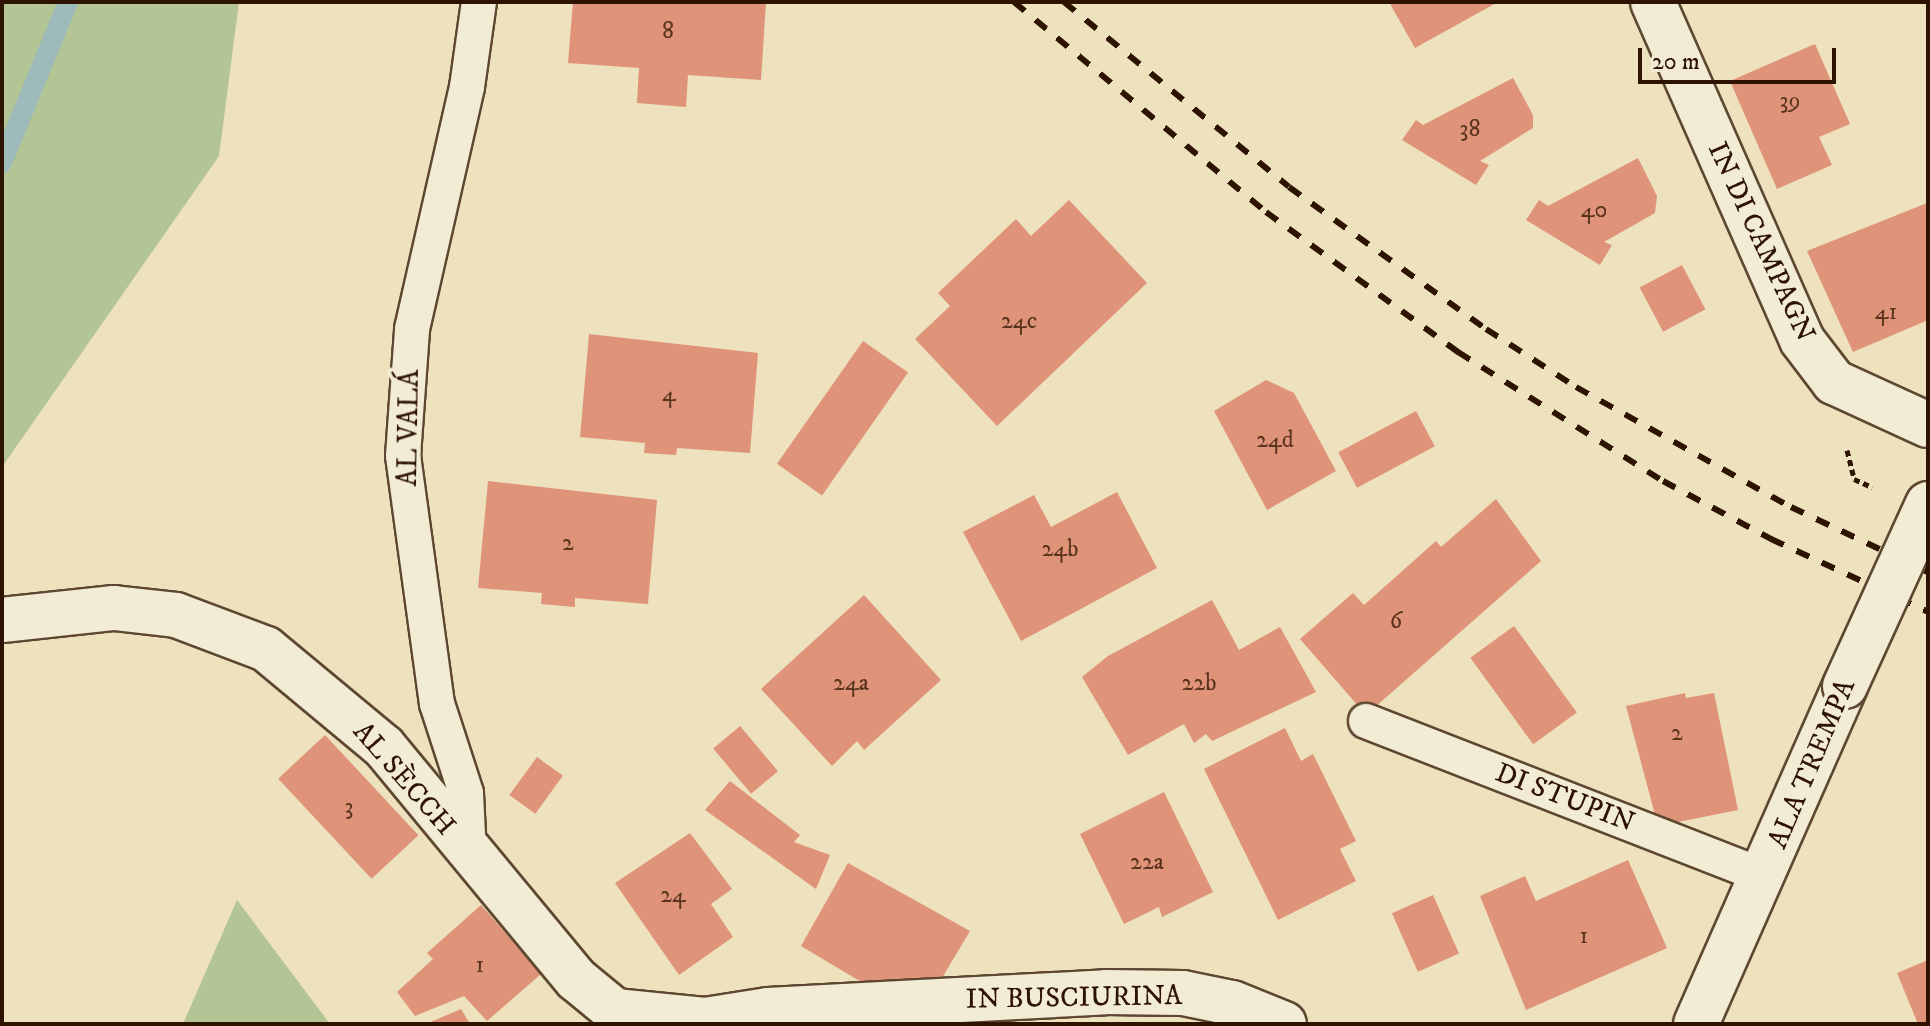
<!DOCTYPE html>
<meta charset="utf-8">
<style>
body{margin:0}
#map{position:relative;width:1930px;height:1026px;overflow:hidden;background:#ede1be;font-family:"IM FELL DW Pica",serif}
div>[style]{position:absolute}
.green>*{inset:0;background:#b3c495}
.stream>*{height:20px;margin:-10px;padding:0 10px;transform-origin:10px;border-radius:10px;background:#9cbbba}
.building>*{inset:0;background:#df9378;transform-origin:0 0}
.path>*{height:5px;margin-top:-2.5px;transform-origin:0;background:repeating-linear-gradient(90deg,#2e1400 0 6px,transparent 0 10px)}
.roads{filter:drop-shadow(2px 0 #5e4730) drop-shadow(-2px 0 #5e4730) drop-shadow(0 2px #5e4730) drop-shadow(0 -2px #5e4730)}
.lane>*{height:34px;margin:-17px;padding:0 17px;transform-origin:17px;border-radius:17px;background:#f3ecd5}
.street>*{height:44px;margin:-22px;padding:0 22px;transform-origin:22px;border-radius:22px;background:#f3ecd5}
.rail>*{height:6px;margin-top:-3px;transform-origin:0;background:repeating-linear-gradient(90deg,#2e1400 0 14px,transparent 0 28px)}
.bridges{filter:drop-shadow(2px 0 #5e4730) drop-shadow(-2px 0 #5e4730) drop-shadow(0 2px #5e4730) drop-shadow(0 -2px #5e4730)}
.street-bridge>*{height:44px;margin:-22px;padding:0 22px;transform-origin:22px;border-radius:22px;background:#f3ecd5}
span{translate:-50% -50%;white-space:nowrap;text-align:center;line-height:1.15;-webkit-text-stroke:8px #f3ecd5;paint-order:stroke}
.number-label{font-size:24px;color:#5a341e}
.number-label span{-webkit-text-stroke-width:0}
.street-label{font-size:28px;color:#2e1400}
.frame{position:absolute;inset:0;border:4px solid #2e1400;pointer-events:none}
.scale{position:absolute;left:1638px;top:48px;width:198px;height:36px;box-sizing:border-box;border:4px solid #2e1400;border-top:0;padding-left:10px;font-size:24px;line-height:28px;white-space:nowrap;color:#2e1400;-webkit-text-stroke:6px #f3ecd5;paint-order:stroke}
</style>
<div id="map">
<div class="green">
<div style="clip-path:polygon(2px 2px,239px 2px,219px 156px,2px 467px)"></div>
<div style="clip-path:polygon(237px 900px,330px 1024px,183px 1024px)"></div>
</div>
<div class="stream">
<div style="left:2px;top:163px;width:174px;rotate:-67.7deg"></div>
</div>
<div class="building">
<div style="clip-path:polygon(573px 2px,766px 2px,761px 80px,688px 75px,686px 107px,637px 103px,639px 68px,568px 63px)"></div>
<div style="clip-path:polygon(1389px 2px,1498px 2px,1415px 48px)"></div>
<div style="clip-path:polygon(1815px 44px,1850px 124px,1819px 137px,1832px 165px,1777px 189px,1730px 81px)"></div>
<div style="clip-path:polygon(1513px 78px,1533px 115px,1533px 128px,1480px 161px,1489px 165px,1476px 185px,1402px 140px,1416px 120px,1423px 125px)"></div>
<div style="clip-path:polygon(1638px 158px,1657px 196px,1655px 213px,1604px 242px,1612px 245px,1600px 265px,1526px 220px,1539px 200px,1548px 206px)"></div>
<div style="clip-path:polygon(1069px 200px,1147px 283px,997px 426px,915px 339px,950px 306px,938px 293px,1016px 219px,1031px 236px)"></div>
<div style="clip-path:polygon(1927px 203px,1928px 320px,1853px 352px,1807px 251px)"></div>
<div style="left:1682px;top:265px;width:50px;height:48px;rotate:62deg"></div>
<div style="clip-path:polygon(589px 334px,758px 353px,750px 453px,677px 448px,676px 455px,644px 453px,645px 443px,580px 437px)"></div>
<div style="left:863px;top:341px;width:55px;height:150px;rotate:35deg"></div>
<div style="clip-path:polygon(1266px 380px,1294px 393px,1336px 471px,1267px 510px,1214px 411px)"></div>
<div style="left:1416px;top:411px;width:40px;height:88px;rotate:62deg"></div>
<div style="clip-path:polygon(488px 481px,657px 500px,648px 604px,575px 598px,575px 607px,541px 604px,542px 593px,478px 588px)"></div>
<div style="clip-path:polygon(1117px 492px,1157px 568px,1021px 641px,963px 532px,1034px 495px,1051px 527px)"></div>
<div style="clip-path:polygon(1496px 499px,1541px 561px,1366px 715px,1300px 639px,1353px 593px,1364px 605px,1436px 541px,1441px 547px)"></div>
<div style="clip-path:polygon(864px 595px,941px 680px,864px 750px,857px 741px,832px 766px,761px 689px)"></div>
<div style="clip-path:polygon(1212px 600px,1239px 650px,1280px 627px,1316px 692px,1212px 741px,1206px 734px,1194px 743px,1184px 724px,1128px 755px,1082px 677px,1108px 656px)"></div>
<div style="left:1514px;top:626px;width:107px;height:54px;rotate:54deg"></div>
<div style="clip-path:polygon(1685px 693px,1686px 698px,1714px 693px,1738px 810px,1658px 826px,1626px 706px)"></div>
<div style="left:740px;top:726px;width:59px;height:35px;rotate:50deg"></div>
<div style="clip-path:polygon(1285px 728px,1301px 761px,1313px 754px,1356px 841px,1340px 849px,1356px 881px,1278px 920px,1204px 769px)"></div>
<div style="left:325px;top:735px;width:137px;height:64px;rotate:47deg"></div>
<div style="left:537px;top:757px;width:32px;height:47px;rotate:36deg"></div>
<div style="clip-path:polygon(730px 781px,800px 835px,794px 842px,830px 855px,816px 889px,705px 810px)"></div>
<div style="clip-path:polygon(1164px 792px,1213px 892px,1162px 917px,1159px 907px,1124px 924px,1080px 834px)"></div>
<div style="clip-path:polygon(690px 833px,732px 889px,711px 904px,733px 937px,679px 975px,615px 883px)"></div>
<div style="clip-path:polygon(1628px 860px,1667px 948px,1526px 1010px,1480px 896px,1525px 876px,1536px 901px)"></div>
<div style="clip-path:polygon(848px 863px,970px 931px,939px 983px,878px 992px,801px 946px)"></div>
<div style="left:1433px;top:895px;width:64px;height:45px;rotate:66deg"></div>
<div style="clip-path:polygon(481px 905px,541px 974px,487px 1021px,464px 996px,415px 1016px,397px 992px,433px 959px,427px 953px)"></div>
<div style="clip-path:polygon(1928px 960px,1928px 1024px,1918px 1024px,1897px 973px)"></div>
<div style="clip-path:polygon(461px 1009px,470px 1024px,426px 1024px)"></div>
</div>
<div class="path">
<div style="left:1847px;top:450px;width:30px;rotate:76deg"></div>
<div style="left:1854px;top:479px;width:20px;rotate:24deg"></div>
</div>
<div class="roads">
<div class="lane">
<div style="left:1366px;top:721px;width:427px;rotate:21.3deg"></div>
<div style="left:469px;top:855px;width:62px;rotate:-92.8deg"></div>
<div style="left:466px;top:793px;width:94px;rotate:-108deg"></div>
<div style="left:437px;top:704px;width:250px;rotate:-97.8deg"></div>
<div style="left:403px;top:456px;width:127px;rotate:-85.9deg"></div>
<div style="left:412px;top:329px;width:248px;rotate:-77.2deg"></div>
<div style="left:467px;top:87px;width:86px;rotate:-82deg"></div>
</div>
<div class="street">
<div style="left:1653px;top:2px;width:369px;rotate:66.2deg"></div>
<div style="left:1802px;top:340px;width:53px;rotate:52.7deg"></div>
<div style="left:1834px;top:382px;width:103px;rotate:24.6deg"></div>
<div style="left:2px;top:620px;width:113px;rotate:-6.1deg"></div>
<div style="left:114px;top:608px;width:62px;rotate:6.4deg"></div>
<div style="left:176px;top:615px;width:96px;rotate:20.7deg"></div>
<div style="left:266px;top:649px;width:153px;rotate:39.7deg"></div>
<div style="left:384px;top:747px;width:301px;rotate:50.4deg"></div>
<div style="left:576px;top:979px;width:50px;rotate:39.4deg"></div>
<div style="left:615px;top:1011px;width:90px;rotate:5.7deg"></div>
<div style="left:705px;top:1020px;width:64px;rotate:-9deg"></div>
<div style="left:768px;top:1010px;width:338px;rotate:-3deg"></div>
<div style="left:1106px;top:992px;width:77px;rotate:0.7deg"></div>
<div style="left:1183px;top:993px;width:50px;rotate:11.5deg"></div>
<div style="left:1232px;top:1003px;width:56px;rotate:22deg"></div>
<div style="left:1696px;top:1024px;width:369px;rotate:-66.2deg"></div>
</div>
</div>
<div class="rail">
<div style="left:1014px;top:2px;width:328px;rotate:39.8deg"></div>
<div style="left:1266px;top:212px;width:238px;rotate:36.1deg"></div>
<div style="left:1458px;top:352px;width:242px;rotate:32.2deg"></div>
<div style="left:1663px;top:481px;width:123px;rotate:28.2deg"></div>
<div style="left:1771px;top:539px;width:173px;rotate:24.9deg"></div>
<div style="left:1064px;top:2px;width:291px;rotate:39.4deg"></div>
<div style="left:1289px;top:187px;width:243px;rotate:35.8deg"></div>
<div style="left:1486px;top:329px;width:107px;rotate:32.8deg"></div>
<div style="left:1576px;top:387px;width:246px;rotate:29.2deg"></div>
<div style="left:1791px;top:507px;width:152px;rotate:25.4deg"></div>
</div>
<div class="bridges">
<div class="street-bridge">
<div style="left:1845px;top:686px;width:200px;rotate:-65.5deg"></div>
</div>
</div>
<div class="number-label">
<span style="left:668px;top:32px">8</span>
<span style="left:1790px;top:102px">39</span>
<span style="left:1470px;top:130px">38</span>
<span style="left:1594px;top:211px">40</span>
<span style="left:1886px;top:313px">41</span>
<span style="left:1019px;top:322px">24c</span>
<span style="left:669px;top:395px">4</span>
<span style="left:1275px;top:441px">24d</span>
<span style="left:568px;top:544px">2</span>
<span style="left:1060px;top:550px">24b</span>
<span style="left:1396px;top:622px">6</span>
<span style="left:851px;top:684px">24a</span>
<span style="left:1199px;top:684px">22b</span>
<span style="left:1677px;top:734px">2</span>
<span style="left:349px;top:808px">3</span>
<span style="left:1147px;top:863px">22a</span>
<span style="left:673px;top:896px">24</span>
<span style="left:1584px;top:937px">1</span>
<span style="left:480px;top:966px">1</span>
</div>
<div class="street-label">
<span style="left:1761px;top:242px;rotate:65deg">IN DI CAMPAGN</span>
<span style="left:409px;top:428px;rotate:-89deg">AL VALÁ</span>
<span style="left:1812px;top:764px;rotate:-67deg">ALA TREMPA</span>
<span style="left:404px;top:779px;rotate:49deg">AL SÈCCH</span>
<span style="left:1565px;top:798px;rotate:21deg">DI STUPIN</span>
<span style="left:1074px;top:998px;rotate:-1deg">IN BUSCIURINA</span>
</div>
<div class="frame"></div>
<div class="scale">20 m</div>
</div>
